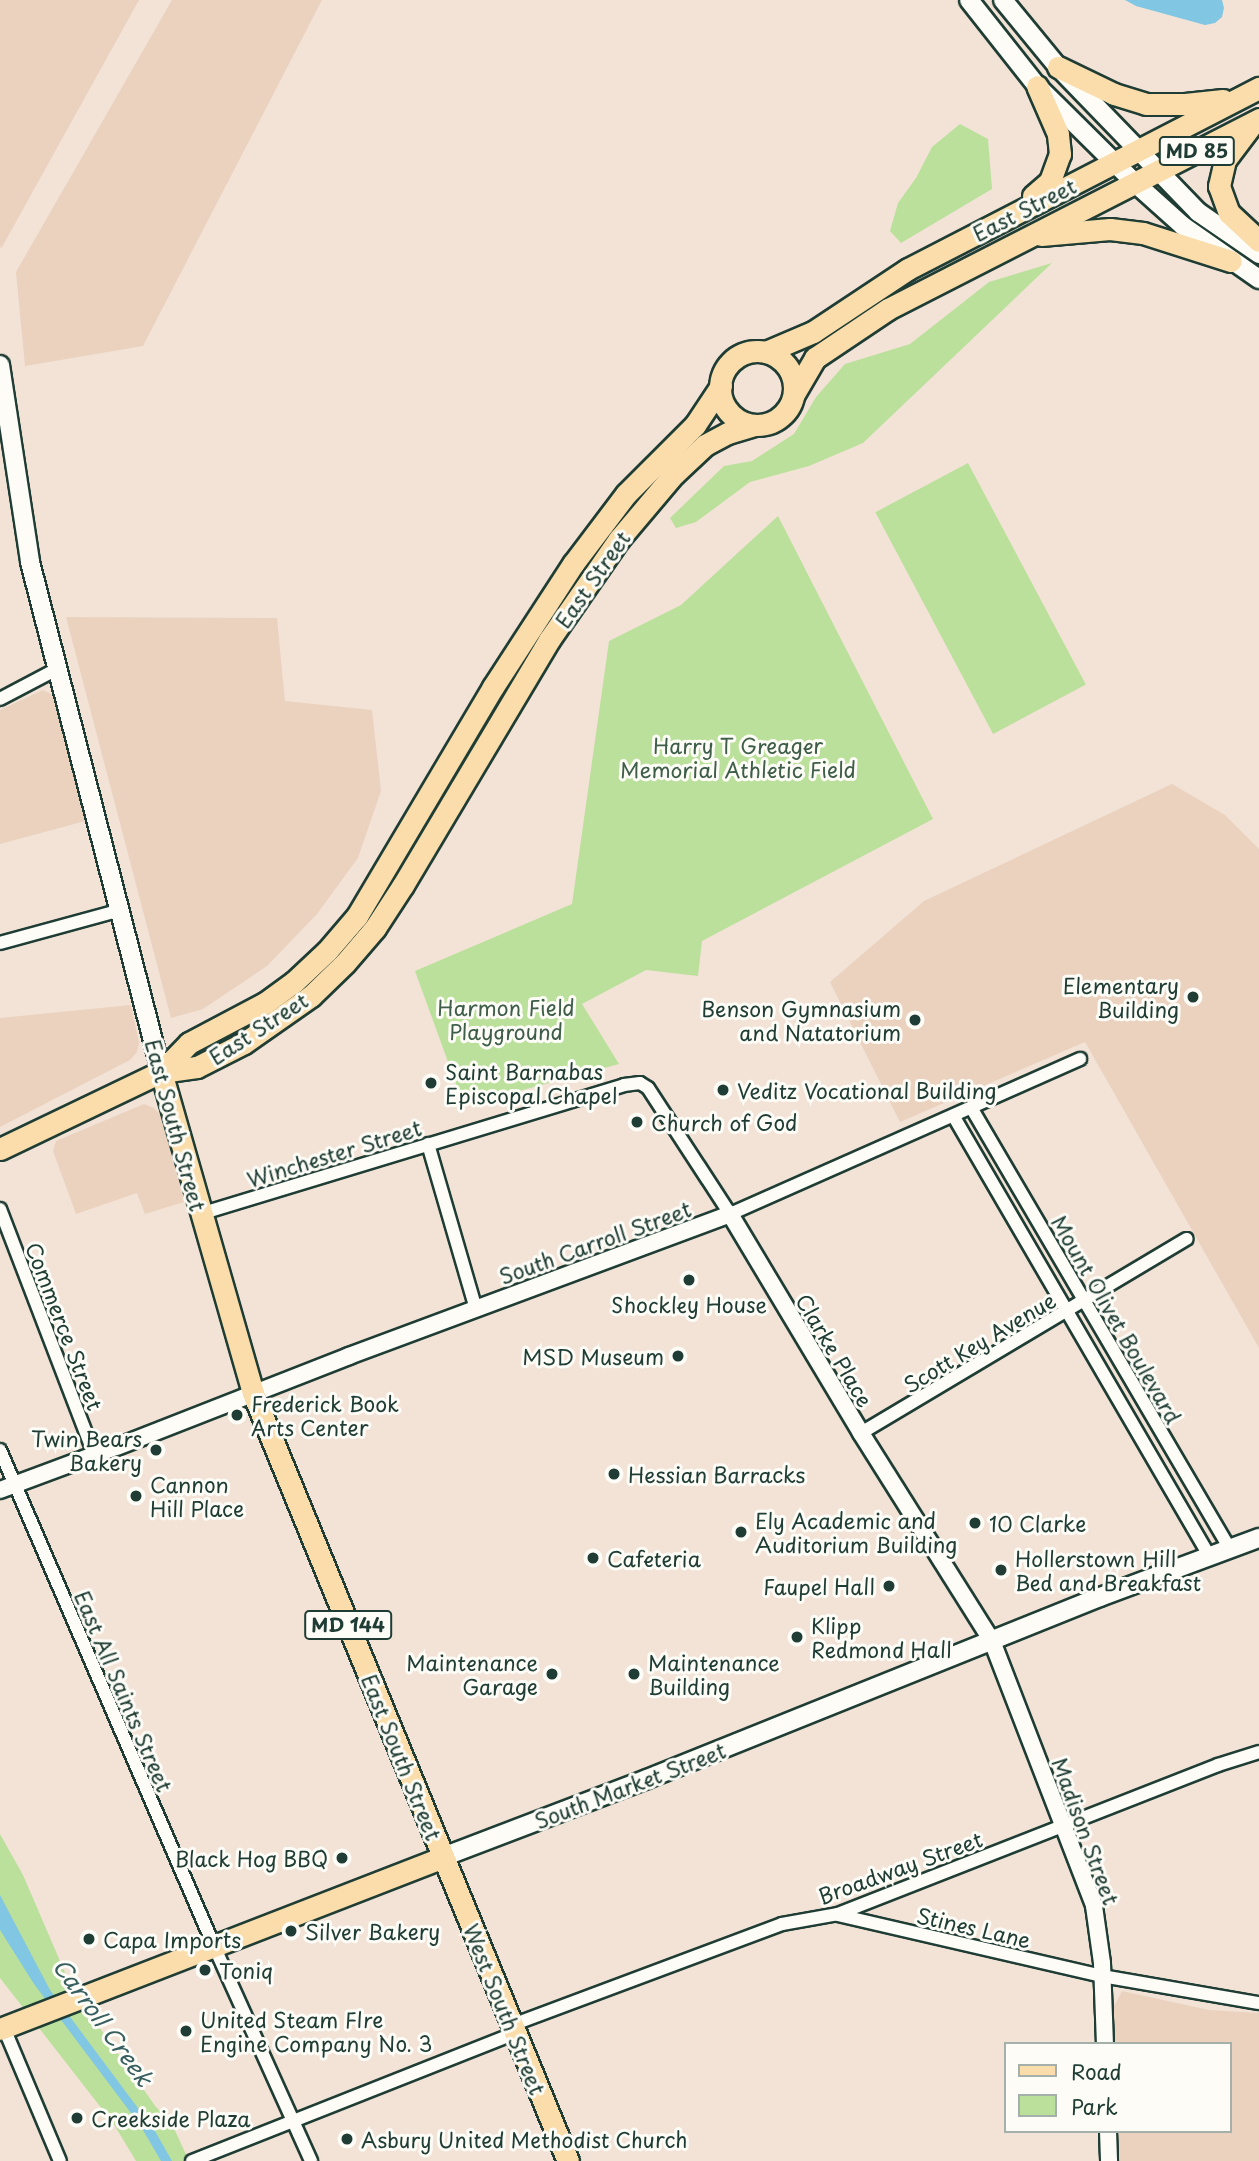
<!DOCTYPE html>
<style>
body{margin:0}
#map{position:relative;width:1259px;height:2161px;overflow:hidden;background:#f2e3d6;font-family:"Playpen Sans",sans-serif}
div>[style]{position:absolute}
.built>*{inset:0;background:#ead2bf}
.green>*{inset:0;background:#bbe09b;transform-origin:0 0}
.water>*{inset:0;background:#81c6e2}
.roads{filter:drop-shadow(2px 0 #1f3d34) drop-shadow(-2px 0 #1f3d34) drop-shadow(0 2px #1f3d34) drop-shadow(0 -2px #1f3d34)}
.minor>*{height:12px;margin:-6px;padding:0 6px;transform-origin:6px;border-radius:6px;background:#fdfcf7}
.tertiary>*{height:16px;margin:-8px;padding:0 8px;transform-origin:8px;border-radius:8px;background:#fdfcf7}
.secondary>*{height:18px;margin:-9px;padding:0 9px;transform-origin:9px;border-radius:9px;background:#fdfcf7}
.primary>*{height:21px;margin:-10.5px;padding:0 10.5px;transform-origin:10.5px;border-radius:10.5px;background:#faddab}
.primary>.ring{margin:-10.5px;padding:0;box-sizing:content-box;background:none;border:21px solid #faddab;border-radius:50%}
.dots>*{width:19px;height:19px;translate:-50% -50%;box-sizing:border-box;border:4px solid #fdfcf7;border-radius:50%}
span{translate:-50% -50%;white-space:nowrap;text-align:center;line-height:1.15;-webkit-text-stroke:6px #fdfcf7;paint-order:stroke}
.shield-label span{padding:2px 5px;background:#fdfcf7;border:2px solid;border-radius:5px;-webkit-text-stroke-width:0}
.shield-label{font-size:19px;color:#1f3d34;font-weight:700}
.street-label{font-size:21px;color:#1f3d34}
.park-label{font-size:21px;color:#3e5e49}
.poi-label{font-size:21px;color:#1f3d34}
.right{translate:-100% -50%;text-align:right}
.left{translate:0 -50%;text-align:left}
.water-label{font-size:23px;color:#385f60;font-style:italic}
.legend{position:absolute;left:1004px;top:2042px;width:228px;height:91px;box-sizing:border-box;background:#fdfcf7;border:2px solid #a4b0a9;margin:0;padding:9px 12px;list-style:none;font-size:21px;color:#1f3d34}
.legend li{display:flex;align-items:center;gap:14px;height:35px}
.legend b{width:35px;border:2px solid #a4b0a9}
</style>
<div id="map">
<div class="built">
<div style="clip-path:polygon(0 0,139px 0,1px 249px,0 245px)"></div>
<div style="clip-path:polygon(172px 0,322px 0,143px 346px,25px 366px,16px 272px)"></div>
<div style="clip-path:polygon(66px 617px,277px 618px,285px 701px,372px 710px,381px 791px,358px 858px,317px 914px,267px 966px,203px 1009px,171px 1018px)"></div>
<div style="clip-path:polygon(43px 690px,51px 694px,55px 702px,89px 820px,0 844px,0 710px)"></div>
<div style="clip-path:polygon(1172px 784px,1225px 815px,1259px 849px,1259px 1348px,1085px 1042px,900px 1122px,830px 982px,924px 901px)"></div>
<div style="clip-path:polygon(131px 1005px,139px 1043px,137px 1052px,130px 1060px,0 1127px,0 1018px)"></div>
<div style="clip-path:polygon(144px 1104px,154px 1108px,164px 1118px,187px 1201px,145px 1214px,137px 1193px,76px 1214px,53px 1151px,56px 1141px)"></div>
<div style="clip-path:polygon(1122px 1991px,1209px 2010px,1259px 2013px,1259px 2161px,1118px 2161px,1117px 2131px,1229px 2131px,1229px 2044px,1115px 2044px,1113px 2008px)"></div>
</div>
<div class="green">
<div style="clip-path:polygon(960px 124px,988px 139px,992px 189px,901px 243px,890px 231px,898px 203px,916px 178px,932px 147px)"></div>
<div style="clip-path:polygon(1052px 263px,863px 443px,809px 466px,750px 482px,696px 522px,676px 528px,670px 518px,724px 466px,752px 461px,794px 434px,816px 397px,845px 364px,910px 344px,989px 282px)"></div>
<div style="left:968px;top:463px;width:251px;height:105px;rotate:62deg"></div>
<div style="clip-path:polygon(778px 516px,933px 819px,702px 941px,698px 976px,646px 970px,582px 1004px,619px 1064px,464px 1106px,415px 971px,572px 904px,609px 641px,681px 605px)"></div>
<div style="clip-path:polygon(0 1834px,23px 1875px,72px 1989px,156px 2107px,172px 2124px,189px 2161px,136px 2161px,113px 2123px,0 1978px)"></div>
</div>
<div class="water">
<div style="clip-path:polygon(1125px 0,1222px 0,1224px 8px,1222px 17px,1215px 23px,1205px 25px,1136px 6px)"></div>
<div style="clip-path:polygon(0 1895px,50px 1990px,155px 2131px,172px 2161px,161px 2161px,140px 2125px,34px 1984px,0 1930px)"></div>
</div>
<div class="roads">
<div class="minor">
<div style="left:0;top:699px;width:64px;rotate:-27.8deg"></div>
<div style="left:0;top:943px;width:125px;rotate:-15.3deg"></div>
<div style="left:972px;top:1109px;width:510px;rotate:59.61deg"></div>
<div style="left:954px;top:1117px;width:509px;rotate:59.81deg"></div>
<div style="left:428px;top:1144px;width:172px;rotate:73.8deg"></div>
<div style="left:0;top:1209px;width:265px;rotate:69deg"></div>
<div style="left:200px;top:1214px;width:443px;rotate:-16.9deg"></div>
<div style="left:624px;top:1085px;width:16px;rotate:-7deg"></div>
<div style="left:640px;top:1083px;width:9px;rotate:32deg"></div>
<div style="left:648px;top:1088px;width:150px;rotate:56.9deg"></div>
<div style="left:730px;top:1214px;width:383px;rotate:-23.9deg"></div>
<div style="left:861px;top:1433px;width:379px;rotate:-30.8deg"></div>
<div style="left:0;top:1450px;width:540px;rotate:66.66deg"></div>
<div style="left:214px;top:1946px;width:236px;rotate:65.7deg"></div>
<div style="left:838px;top:1915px;width:271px;rotate:13deg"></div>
<div style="left:1102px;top:1976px;width:159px;rotate:9.8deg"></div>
<div style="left:512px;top:2025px;width:288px;rotate:-20.5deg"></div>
<div style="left:782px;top:1924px;width:57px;rotate:-10.1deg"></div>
<div style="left:838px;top:1914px;width:408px;rotate:-21.4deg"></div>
<div style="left:1218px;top:1765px;width:43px;rotate:-17.6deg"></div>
<div style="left:4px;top:2028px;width:144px;rotate:67.2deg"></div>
<div style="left:192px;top:2161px;width:347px;rotate:-21.6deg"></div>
</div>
<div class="tertiary">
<div style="left:117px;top:1447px;width:249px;rotate:-21.4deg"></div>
<div style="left:349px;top:1356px;width:407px;rotate:-20.4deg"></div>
<div style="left:730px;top:1214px;width:255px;rotate:59.1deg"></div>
<div style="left:861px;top:1433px;width:246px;rotate:57.8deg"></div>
<div style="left:992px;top:1641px;width:284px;rotate:68.9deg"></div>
<div style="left:1094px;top:1906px;width:58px;rotate:82deg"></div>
<div style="left:1102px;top:1963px;width:81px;rotate:87.9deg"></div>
<div style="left:0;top:1490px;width:121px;rotate:-20.4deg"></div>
<div style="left:1108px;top:2131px;width:30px;rotate:88deg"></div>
</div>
<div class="secondary">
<div style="left:969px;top:0;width:110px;rotate:51.7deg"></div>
<div style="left:1037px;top:86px;width:136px;rotate:44.7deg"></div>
<div style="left:1134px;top:182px;width:66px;rotate:41.9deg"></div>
<div style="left:1183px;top:226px;width:93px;rotate:34.9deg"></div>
<div style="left:1003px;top:0;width:87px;rotate:50.6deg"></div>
<div style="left:1058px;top:67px;width:202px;rotate:46deg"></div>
<div style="left:1198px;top:212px;width:74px;rotate:34.5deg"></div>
<div style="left:0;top:365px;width:199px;rotate:81.3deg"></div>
<div style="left:30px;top:562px;width:527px;rotate:75.59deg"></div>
<div style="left:443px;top:1857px;width:218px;rotate:-20.9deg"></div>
<div style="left:647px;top:1779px;width:488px;rotate:-21.9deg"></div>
<div style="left:1100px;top:1597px;width:170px;rotate:-20.4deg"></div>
</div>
<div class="primary">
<div style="left:1058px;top:67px;width:62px;rotate:25.7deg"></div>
<div style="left:1114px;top:94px;width:34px;rotate:17deg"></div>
<div style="left:1146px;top:104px;width:39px"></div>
<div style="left:1185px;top:104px;width:38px;rotate:-6deg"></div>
<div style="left:1250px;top:127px;width:41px;rotate:127.1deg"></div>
<div style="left:1225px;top:160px;width:27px;rotate:103deg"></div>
<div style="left:1219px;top:186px;width:29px;rotate:70deg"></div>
<div style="left:1229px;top:213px;width:41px;rotate:43deg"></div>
<div style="left:1033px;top:196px;width:23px;rotate:-41deg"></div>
<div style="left:1050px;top:181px;width:29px;rotate:-70deg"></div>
<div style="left:1060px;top:154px;width:20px;rotate:-96deg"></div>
<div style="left:1058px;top:134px;width:52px;rotate:-113.6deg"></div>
<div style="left:1041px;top:235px;width:69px;rotate:-5deg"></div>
<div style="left:1110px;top:229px;width:33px;rotate:7deg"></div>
<div style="left:1143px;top:233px;width:92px;rotate:17.7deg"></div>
<div class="ring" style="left:720px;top:351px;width:53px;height:53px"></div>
<div style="left:766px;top:352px;width:51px;rotate:-23.1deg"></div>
<div style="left:813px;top:332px;width:114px;rotate:-33.6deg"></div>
<div style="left:908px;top:269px;width:395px;rotate:-27.3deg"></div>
<div style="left:794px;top:394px;width:42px;rotate:-59.7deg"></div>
<div style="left:815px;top:358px;width:88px;rotate:-33.9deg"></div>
<div style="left:888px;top:309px;width:417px;rotate:-27.1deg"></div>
<div style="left:161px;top:1072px;width:334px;rotate:74deg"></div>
<div style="left:253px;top:1393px;width:830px;rotate:67.7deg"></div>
<div style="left:161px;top:1072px;width:40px;rotate:-46deg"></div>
<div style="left:189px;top:1043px;width:86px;rotate:-27.8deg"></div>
<div style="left:265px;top:1003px;width:36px;rotate:-36deg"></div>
<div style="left:294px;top:982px;width:45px;rotate:-43.2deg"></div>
<div style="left:327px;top:951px;width:46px;rotate:-49.4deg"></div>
<div style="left:357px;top:916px;width:266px;rotate:-59.3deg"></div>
<div style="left:493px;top:687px;width:147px;rotate:-57deg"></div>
<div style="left:573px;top:564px;width:88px;rotate:-52.9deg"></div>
<div style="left:626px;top:494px;width:98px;rotate:-45deg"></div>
<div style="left:695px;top:425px;width:47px;rotate:-56.3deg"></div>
<div style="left:0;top:1149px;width:178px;rotate:-25.6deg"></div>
<div style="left:161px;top:1072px;width:36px;rotate:-8deg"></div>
<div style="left:197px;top:1067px;width:53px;rotate:-27.1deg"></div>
<div style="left:244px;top:1043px;width:82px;rotate:-35deg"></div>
<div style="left:311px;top:996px;width:47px;rotate:-44.1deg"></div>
<div style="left:345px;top:963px;width:46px;rotate:-49.4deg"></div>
<div style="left:375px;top:928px;width:51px;rotate:-56.9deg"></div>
<div style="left:403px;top:885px;width:285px;rotate:-59.2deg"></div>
<div style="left:549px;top:640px;width:123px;rotate:-55.3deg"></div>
<div style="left:619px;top:539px;width:85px;rotate:-49.8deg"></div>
<div style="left:674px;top:474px;width:42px;rotate:-43.1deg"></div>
<div style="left:705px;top:445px;width:26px;rotate:-28deg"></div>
<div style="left:728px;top:433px;width:27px;rotate:-17deg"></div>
<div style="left:0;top:2029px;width:475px;rotate:-21.2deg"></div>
</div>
</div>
<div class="dots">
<div style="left:1193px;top:997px;background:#1f3d34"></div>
<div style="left:915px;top:1020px;background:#1f3d34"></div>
<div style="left:431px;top:1083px;background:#1f3d34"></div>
<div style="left:723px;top:1090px;background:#1f3d34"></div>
<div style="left:637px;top:1122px;background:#1f3d34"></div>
<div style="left:689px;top:1280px;background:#1f3d34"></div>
<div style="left:678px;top:1356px;background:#1f3d34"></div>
<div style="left:237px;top:1415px;background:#1f3d34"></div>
<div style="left:156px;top:1450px;background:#1f3d34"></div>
<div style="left:614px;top:1474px;background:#1f3d34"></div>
<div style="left:136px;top:1496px;background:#1f3d34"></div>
<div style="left:975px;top:1523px;background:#1f3d34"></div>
<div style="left:741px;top:1532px;background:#1f3d34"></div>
<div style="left:593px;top:1558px;background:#1f3d34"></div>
<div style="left:1001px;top:1570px;background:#1f3d34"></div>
<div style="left:889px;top:1586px;background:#1f3d34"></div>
<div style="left:797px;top:1637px;background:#1f3d34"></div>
<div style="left:552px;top:1674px;background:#1f3d34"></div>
<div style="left:634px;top:1674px;background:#1f3d34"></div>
<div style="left:342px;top:1858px;background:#1f3d34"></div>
<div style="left:291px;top:1931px;background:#1f3d34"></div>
<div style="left:89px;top:1939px;background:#1f3d34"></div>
<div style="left:205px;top:1970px;background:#1f3d34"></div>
<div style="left:186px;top:2031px;background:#1f3d34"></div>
<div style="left:77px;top:2118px;background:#1f3d34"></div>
<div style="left:347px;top:2139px;background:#1f3d34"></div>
</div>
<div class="shield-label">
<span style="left:1197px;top:151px">MD 85</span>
<span style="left:348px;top:1625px">MD 144</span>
</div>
<div class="street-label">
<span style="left:1024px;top:209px;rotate:-27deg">East Street</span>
<span style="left:592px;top:579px;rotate:-55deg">East Street</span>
<span style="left:258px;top:1028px;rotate:-33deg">East Street</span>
<span style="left:176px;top:1125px;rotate:75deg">East South Street</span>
<span style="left:334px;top:1153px;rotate:-17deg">Winchester Street</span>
<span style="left:595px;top:1242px;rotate:-20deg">South Carroll Street</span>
<span style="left:1117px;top:1319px;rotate:60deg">Mount Olivet Boulevard</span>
<span style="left:65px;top:1326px;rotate:69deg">Commerce Street</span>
<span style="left:979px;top:1342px;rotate:-31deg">Scott Key Avenue</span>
<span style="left:835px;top:1350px;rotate:59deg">Clarke Place</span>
<span style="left:124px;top:1691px;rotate:67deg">East All Saints Street</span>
<span style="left:402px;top:1757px;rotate:68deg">East South Street</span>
<span style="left:630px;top:1785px;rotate:-21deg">South Market Street</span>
<span style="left:1086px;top:1831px;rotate:70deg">Madison Street</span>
<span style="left:900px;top:1867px;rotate:-20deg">Broadway Street</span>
<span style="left:974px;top:1927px;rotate:13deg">Stines Lane</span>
<span style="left:505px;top:2009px;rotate:68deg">West South Street</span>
</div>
<div class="park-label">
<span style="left:738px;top:757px">Harry T Greager<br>Memorial Athletic Field</span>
<span style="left:506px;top:1019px">Harmon Field<br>Playground</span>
</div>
<div class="poi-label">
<span class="right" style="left:1179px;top:997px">Elementary<br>Building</span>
<span class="right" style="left:901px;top:1020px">Benson Gymnasium<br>and Natatorium</span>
<span class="left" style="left:445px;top:1083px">Saint Barnabas<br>Episcopal Chapel</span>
<span class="left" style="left:737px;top:1090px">Veditz Vocational Building</span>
<span class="left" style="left:651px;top:1122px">Church of God</span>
<span style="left:689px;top:1304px">Shockley House</span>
<span class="right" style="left:664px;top:1356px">MSD Museum</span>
<span class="left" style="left:251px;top:1415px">Frederick Book<br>Arts Center</span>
<span class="right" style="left:142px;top:1450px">Twin Bears<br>Bakery</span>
<span class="left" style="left:628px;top:1474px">Hessian Barracks</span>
<span class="left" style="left:150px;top:1496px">Cannon<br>Hill Place</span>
<span class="left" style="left:755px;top:1532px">Ely Academic and<br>Auditorium Building</span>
<span class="left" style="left:989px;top:1523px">10 Clarke</span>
<span class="left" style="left:607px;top:1558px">Cafeteria</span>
<span class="left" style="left:1015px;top:1570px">Hollerstown Hill<br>Bed and Breakfast</span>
<span class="right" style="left:875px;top:1586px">Faupel Hall</span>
<span class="left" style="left:811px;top:1637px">Klipp<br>Redmond Hall</span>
<span class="right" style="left:538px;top:1674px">Maintenance<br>Garage</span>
<span class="left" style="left:648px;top:1674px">Maintenance<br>Building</span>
<span class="right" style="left:328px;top:1858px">Black Hog BBQ</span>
<span class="left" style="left:305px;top:1931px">Silver Bakery</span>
<span class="left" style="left:103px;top:1939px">Capa Imports</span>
<span class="left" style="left:219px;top:1970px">Toniq</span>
<span class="left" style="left:200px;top:2031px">United Steam FIre<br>Engine Company No. 3</span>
<span class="left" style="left:91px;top:2118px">Creekside Plaza</span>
<span class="left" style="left:361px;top:2139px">Asbury United Methodist Church</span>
</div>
<div class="water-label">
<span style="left:103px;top:2022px;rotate:54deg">Carroll Creek</span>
</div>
<ul class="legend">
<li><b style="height:9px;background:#faddab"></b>Road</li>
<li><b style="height:19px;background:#bbe09b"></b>Park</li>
</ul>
</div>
